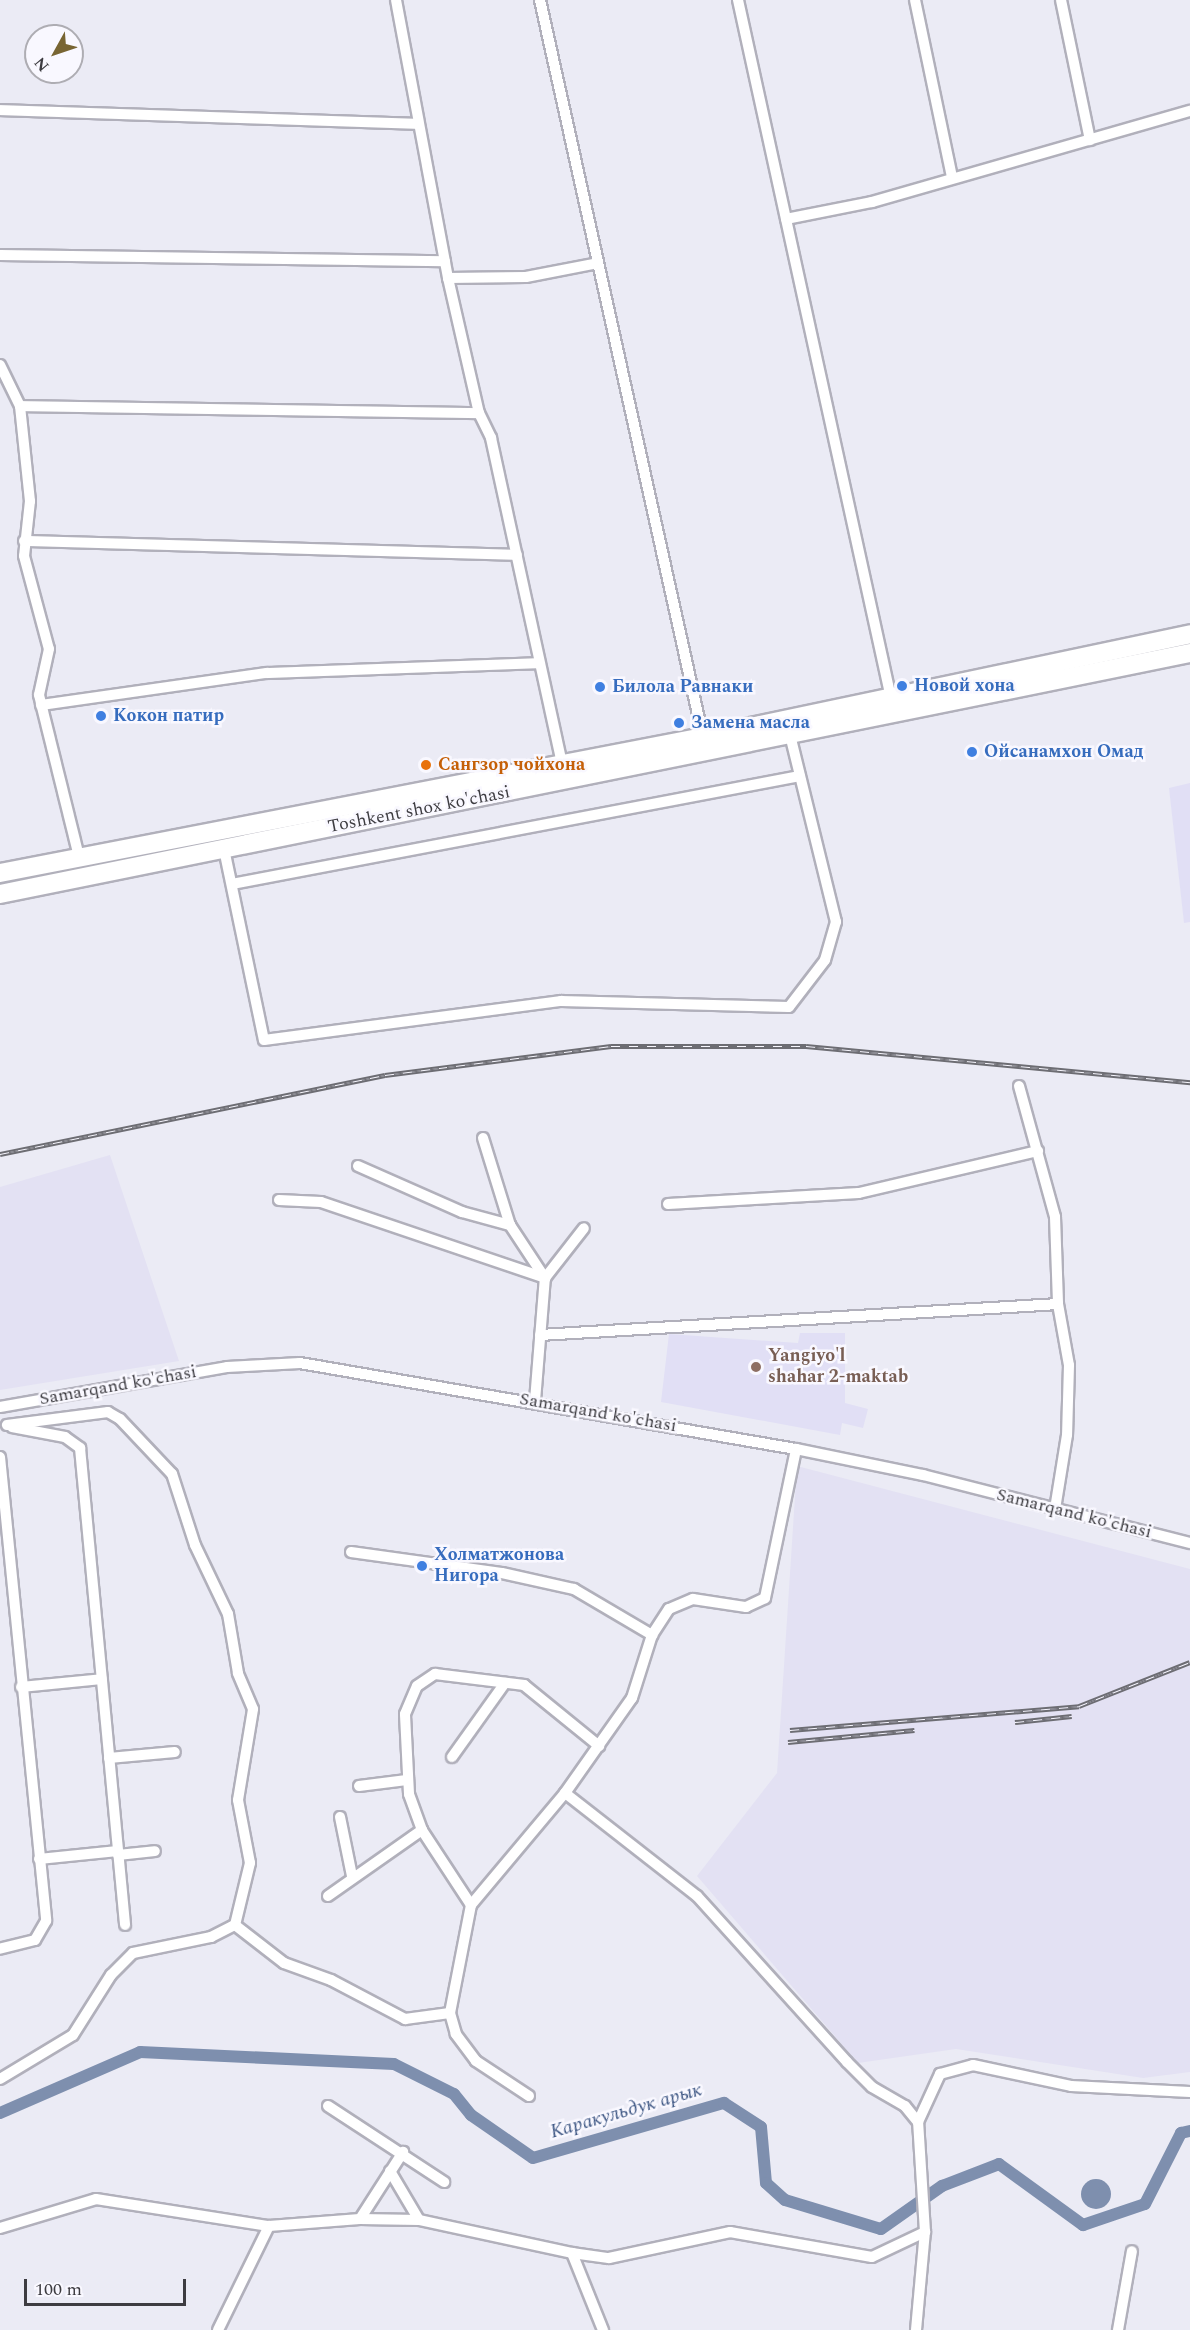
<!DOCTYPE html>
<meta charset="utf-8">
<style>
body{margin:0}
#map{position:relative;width:1190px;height:2330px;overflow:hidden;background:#ebebf5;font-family:Spectral,serif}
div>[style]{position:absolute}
.built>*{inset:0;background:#e3e1f3}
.education>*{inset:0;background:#e1dff5}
.water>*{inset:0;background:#7e8fae}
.round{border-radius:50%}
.canal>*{height:12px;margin:-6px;padding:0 6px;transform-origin:6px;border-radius:6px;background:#7e8fae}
.roads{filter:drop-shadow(2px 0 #b1b0bb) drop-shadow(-2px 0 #b1b0bb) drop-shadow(0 2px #b1b0bb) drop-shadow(0 -2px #b1b0bb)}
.minor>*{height:10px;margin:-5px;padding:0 5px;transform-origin:5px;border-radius:5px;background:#fff}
.primary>*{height:18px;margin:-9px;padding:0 9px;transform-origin:9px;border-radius:9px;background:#fff}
.rail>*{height:5px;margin-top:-2.5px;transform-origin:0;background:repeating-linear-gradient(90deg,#f9f8ff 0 9px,#6d6d73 0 18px);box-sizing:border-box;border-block:2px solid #6d6d73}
.dots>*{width:16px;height:16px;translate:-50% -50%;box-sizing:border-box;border:3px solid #f9f8ff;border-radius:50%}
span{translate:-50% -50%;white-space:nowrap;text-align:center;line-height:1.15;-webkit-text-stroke:5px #f9f8ff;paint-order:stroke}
.shop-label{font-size:18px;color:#366cbe;font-weight:700}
.left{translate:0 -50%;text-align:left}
.food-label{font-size:18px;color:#c56008;font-weight:700}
.street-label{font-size:18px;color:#3d3c41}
.education-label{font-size:18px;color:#785e54;font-weight:700}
.water-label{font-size:20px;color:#3e5784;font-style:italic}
.north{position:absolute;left:24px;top:24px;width:60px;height:60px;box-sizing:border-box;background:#f9f8ff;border:2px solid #aeadb3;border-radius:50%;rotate:230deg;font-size:16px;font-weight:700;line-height:24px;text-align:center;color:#3d3c41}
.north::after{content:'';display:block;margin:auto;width:21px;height:27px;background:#786533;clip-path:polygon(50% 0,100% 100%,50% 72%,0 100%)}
.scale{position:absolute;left:24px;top:2279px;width:162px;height:27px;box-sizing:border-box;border:3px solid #3d3c41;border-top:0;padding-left:8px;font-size:18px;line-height:21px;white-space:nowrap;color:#3d3c41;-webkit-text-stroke:4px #f9f8ff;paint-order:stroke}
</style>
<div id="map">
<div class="built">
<div style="clip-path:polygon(110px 1155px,179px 1361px,0 1390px,0 1187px)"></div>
<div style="clip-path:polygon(797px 1466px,1190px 1569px,1190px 2072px,1143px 2078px,956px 2049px,858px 2063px,697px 1876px,777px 1773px)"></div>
</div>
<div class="education">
<div style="clip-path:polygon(1190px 783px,1190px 922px,1184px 923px,1169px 788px)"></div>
<div style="clip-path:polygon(800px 1333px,845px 1333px,845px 1403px,868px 1409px,863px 1428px,842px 1423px,840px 1435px,661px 1402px,669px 1334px,798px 1343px)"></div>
</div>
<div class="water">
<div class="round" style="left:1081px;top:2179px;width:30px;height:30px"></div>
</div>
<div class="canal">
<div style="left:0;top:2113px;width:153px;rotate:-23.5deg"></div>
<div style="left:140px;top:2052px;width:254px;rotate:2.7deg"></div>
<div style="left:394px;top:2064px;width:67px;rotate:26.6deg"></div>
<div style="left:454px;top:2094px;width:27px;rotate:51deg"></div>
<div style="left:471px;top:2115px;width:75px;rotate:34.7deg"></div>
<div style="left:533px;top:2158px;width:199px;rotate:-16.1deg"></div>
<div style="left:724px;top:2103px;width:44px;rotate:33deg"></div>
<div style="left:761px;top:2127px;width:56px;rotate:84.9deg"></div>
<div style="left:766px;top:2183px;width:25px;rotate:42deg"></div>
<div style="left:785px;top:2200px;width:100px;rotate:16.8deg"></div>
<div style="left:881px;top:2229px;width:75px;rotate:-35.2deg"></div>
<div style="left:942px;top:2186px;width:61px;rotate:-21.1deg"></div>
<div style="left:999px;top:2164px;width:104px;rotate:36deg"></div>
<div style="left:1083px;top:2225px;width:65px;rotate:-18.7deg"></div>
<div style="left:1145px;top:2204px;width:80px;rotate:-63.1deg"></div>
<div style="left:1181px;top:2133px;width:9px;rotate:-13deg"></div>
</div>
<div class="roads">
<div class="minor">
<div style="left:396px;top:0;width:283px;rotate:79.4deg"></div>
<div style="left:448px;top:278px;width:139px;rotate:77.1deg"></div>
<div style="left:479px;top:413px;width:28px;rotate:64deg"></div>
<div style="left:491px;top:438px;width:333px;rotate:77.7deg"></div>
<div style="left:540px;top:0;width:755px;rotate:77.53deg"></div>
<div style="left:738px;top:0;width:715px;rotate:77.64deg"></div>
<div style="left:915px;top:0;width:181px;rotate:78.2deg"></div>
<div style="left:1061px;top:0;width:143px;rotate:78.3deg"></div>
<div style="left:0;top:110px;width:417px;rotate:1.9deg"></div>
<div style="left:786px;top:219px;width:88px;rotate:-11.2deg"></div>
<div style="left:872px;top:202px;width:331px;rotate:-16deg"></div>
<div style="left:0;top:255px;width:445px;rotate:0.8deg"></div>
<div style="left:448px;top:278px;width:78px;rotate:-0.7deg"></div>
<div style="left:526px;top:277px;width:73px;rotate:-11deg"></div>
<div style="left:0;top:365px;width:46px;rotate:64deg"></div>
<div style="left:20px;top:406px;width:96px;rotate:84deg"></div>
<div style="left:30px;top:501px;width:55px;rotate:96.2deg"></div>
<div style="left:24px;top:556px;width:96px;rotate:75deg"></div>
<div style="left:49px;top:649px;width:47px;rotate:102.3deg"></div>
<div style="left:39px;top:695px;width:167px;rotate:76.1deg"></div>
<div style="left:20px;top:406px;width:459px;rotate:0.9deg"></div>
<div style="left:24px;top:541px;width:493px;rotate:1.6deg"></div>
<div style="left:41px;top:705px;width:228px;rotate:-8.1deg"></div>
<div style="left:267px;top:673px;width:271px;rotate:-2.1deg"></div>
<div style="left:224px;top:849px;width:195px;rotate:78.2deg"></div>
<div style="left:264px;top:1040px;width:300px;rotate:-7.5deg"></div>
<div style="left:561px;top:1001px;width:228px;rotate:1.5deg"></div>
<div style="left:789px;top:1007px;width:59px;rotate:-52.5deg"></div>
<div style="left:825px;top:960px;width:40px;rotate:-74deg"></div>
<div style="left:836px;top:922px;width:193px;rotate:-103.8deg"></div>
<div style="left:232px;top:884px;width:578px;rotate:-10.77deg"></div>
<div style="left:1019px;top:1086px;width:136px;rotate:74.6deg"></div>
<div style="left:1055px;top:1217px;width:87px;rotate:88deg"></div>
<div style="left:1058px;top:1304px;width:62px;rotate:79.8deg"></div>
<div style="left:1069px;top:1365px;width:70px;rotate:91.6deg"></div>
<div style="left:1067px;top:1435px;width:75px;rotate:99.2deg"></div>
<div style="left:483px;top:1138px;width:91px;rotate:72.8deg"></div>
<div style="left:510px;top:1225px;width:64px;rotate:56.6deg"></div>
<div style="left:358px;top:1166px;width:114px;rotate:23.9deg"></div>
<div style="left:462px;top:1212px;width:50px;rotate:15.2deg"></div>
<div style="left:279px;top:1200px;width:42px;rotate:2.7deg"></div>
<div style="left:321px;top:1202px;width:237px;rotate:18.7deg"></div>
<div style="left:668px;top:1204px;width:191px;rotate:-3.3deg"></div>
<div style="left:859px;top:1193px;width:184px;rotate:-13.2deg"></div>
<div style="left:540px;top:1335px;width:519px;rotate:-3.42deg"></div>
<div style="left:535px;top:1401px;width:123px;rotate:-85.4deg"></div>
<div style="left:545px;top:1278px;width:63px;rotate:-52deg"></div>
<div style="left:0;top:1407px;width:230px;rotate:-10deg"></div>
<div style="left:227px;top:1367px;width:73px;rotate:-3.1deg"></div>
<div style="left:300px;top:1363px;width:503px;rotate:9.84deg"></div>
<div style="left:796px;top:1449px;width:130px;rotate:11.6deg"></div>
<div style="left:923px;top:1475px;width:276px;rotate:14.3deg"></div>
<div style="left:12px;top:1427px;width:54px;rotate:10.7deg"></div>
<div style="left:65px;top:1437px;width:19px;rotate:36deg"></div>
<div style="left:80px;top:1448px;width:479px;rotate:84.6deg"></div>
<div style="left:0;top:1457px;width:466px;rotate:84.3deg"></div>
<div style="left:46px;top:1921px;width:22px;rotate:120deg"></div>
<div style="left:35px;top:1940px;width:36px;rotate:166deg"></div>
<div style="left:351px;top:1552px;width:152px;rotate:7.9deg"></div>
<div style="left:502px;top:1573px;width:74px;rotate:12.5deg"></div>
<div style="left:574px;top:1589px;width:91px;rotate:30.5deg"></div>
<div style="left:21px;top:1687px;width:81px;rotate:-5.6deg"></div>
<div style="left:452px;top:1757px;width:91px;rotate:-54.4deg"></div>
<div style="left:109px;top:1758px;width:66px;rotate:-5.2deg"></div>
<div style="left:359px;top:1786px;width:48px;rotate:-7.1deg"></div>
<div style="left:565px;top:1793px;width:167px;rotate:38deg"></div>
<div style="left:697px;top:1896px;width:224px;rotate:47.9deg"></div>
<div style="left:847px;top:2062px;width:35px;rotate:45deg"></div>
<div style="left:872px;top:2087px;width:38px;rotate:30deg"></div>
<div style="left:905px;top:2106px;width:21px;rotate:51deg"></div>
<div style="left:340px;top:1817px;width:60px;rotate:78.5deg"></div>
<div style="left:118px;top:1855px;width:37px;rotate:-6deg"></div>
<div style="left:39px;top:1859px;width:79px;rotate:-5.8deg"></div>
<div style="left:328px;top:1896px;width:115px;rotate:-35.1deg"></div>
<div style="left:471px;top:1905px;width:90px;rotate:-123.2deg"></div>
<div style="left:422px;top:1830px;width:38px;rotate:-110deg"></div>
<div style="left:409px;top:1794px;width:80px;rotate:-92.9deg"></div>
<div style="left:405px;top:1714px;width:30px;rotate:-67deg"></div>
<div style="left:417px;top:1686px;width:22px;rotate:-34deg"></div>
<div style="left:435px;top:1674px;width:90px;rotate:7deg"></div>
<div style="left:524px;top:1685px;width:97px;rotate:39.1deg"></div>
<div style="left:235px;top:1925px;width:62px;rotate:37.8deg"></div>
<div style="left:284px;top:1963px;width:50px;rotate:19.9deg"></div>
<div style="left:331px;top:1980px;width:84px;rotate:27.8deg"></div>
<div style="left:405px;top:2019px;width:45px;rotate:-7.6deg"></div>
<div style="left:0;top:2079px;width:85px;rotate:-31.1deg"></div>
<div style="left:73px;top:2035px;width:71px;rotate:-57.7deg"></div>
<div style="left:111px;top:1975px;width:31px;rotate:-45deg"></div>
<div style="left:133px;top:1953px;width:80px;rotate:-11.6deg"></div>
<div style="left:211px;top:1937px;width:27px;rotate:-27deg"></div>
<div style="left:235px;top:1925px;width:64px;rotate:-76.4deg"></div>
<div style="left:250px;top:1863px;width:64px;rotate:-100.8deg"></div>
<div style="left:238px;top:1800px;width:92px;rotate:-80.6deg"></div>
<div style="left:253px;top:1709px;width:39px;rotate:-113deg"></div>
<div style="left:238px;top:1673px;width:60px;rotate:-99.6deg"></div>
<div style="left:228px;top:1614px;width:76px;rotate:-115.6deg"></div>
<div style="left:195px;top:1545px;width:75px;rotate:-107.9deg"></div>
<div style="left:172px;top:1474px;width:76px;rotate:-133.4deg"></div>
<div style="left:120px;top:1419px;width:14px;rotate:-150deg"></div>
<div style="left:108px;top:1412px;width:102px;rotate:172.7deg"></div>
<div style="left:529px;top:2096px;width:64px;rotate:-146.6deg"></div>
<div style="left:476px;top:2061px;width:34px;rotate:-127deg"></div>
<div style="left:456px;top:2034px;width:22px;rotate:-106deg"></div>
<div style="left:450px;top:2013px;width:110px;rotate:-79deg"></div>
<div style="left:471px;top:1905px;width:146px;rotate:-50deg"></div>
<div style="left:565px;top:1793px;width:116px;rotate:-54.8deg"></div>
<div style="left:632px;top:1698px;width:66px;rotate:-72.4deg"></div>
<div style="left:652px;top:1635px;width:31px;rotate:-57deg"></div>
<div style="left:669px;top:1609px;width:26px;rotate:-23deg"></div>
<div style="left:693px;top:1599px;width:54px;rotate:8.6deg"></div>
<div style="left:746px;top:1607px;width:21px;rotate:-25deg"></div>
<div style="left:765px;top:1598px;width:152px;rotate:-78.2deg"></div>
<div style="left:328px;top:2106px;width:139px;rotate:33.2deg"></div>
<div style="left:390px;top:2171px;width:57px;rotate:59.4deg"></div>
<div style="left:360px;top:2219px;width:80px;rotate:-57.3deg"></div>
<div style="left:0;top:2228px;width:100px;rotate:-16.8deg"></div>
<div style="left:96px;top:2199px;width:175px;rotate:8.9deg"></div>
<div style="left:572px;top:2253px;width:37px;rotate:8deg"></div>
<div style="left:609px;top:2258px;width:124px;rotate:-12.1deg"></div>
<div style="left:730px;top:2232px;width:144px;rotate:10deg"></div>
<div style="left:872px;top:2257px;width:59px;rotate:-25.3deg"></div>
<div style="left:218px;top:2330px;width:116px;rotate:-63.9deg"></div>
<div style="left:269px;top:2226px;width:91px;rotate:-4.4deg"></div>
<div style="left:360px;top:2219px;width:59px;rotate:1deg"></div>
<div style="left:419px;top:2220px;width:157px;rotate:12.2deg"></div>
<div style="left:572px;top:2253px;width:83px;rotate:68.1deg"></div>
<div style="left:916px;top:2330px;width:98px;rotate:-84.8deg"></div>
<div style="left:925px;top:2232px;width:110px;rotate:-93.6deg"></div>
<div style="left:918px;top:2122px;width:53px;rotate:-65.4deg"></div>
<div style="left:940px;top:2074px;width:34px;rotate:-15deg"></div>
<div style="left:973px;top:2065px;width:100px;rotate:12.1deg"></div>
<div style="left:1071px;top:2086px;width:119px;rotate:2.9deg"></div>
<div style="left:1118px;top:2330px;width:80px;rotate:-80deg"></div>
</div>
<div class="primary">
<div style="left:0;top:873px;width:716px;rotate:-10.95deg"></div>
<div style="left:703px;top:737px;width:498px;rotate:-11.9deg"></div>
<div style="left:0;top:894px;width:1214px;rotate:-11.45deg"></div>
</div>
</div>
<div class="rail">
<div style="left:0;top:1154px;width:393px;rotate:-11.6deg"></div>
<div style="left:385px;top:1075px;width:228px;rotate:-7.3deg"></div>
<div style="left:611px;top:1046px;width:195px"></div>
<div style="left:806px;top:1046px;width:386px;rotate:5.4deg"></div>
<div style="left:1015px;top:1722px;width:57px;rotate:-6deg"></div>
<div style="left:790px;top:1730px;width:290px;rotate:-4.7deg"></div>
<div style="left:1079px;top:1706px;width:119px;rotate:-21.6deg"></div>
<div style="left:788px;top:1742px;width:127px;rotate:-5.4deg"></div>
</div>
<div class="dots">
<div style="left:902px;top:686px;background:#3f7fe0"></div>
<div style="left:600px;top:687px;background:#3f7fe0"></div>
<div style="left:101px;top:716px;background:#3f7fe0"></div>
<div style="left:679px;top:723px;background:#3f7fe0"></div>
<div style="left:972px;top:752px;background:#3f7fe0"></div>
<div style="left:426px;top:765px;background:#e8710a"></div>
<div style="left:756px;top:1367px;background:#8d6e63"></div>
<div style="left:422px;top:1566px;background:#3f7fe0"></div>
</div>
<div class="shop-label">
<span class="left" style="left:914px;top:686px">Новой хона</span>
<span class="left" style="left:612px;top:687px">Билола Равнаки</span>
<span class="left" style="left:113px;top:716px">Кокон патир</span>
<span class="left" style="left:691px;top:723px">Замена масла</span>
<span class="left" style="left:984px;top:752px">Ойсанамхон Омад</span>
<span class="left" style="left:434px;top:1566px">Холматжонова<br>Нигора</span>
</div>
<div class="food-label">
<span class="left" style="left:438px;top:765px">Сангзор чойхона</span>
</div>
<div class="street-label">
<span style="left:419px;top:810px;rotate:-11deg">Toshkent shox ko'chasi</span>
<span style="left:118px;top:1386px;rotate:-10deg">Samarqand ko'chasi</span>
<span style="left:598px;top:1413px;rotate:10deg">Samarqand ko'chasi</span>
<span style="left:1074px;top:1514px;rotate:14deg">Samarqand ko'chasi</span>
</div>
<div class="education-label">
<span class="left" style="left:768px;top:1367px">Yangiyo'l<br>shahar 2-maktab</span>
</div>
<div class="water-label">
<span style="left:626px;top:2111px;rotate:-16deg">Каракульдук арык</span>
</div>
<div class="north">N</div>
<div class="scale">100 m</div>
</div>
